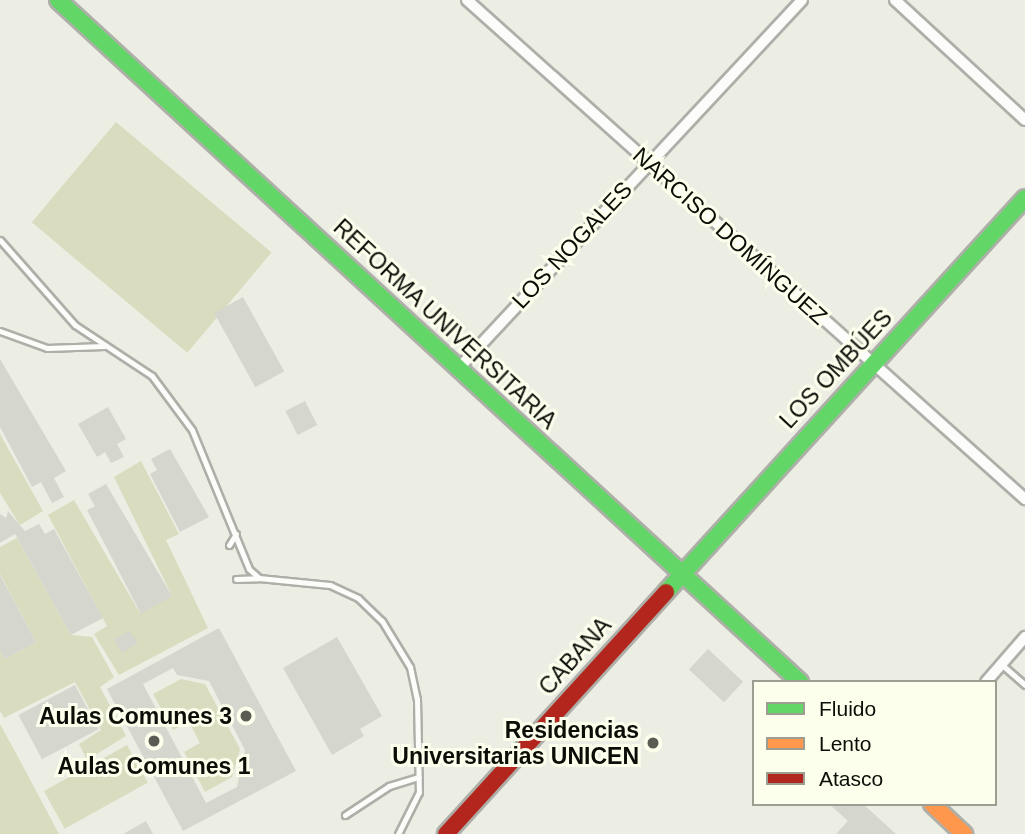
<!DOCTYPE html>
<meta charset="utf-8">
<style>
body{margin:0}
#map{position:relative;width:1025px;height:834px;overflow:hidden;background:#eceee4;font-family:Helvetica,sans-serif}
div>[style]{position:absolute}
.green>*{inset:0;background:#d9dcbf;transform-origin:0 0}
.building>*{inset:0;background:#d5d6ce;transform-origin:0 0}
.roads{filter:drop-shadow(2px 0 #aeafa8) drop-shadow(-2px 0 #aeafa8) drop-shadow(0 2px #aeafa8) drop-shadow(0 -2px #aeafa8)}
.lane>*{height:5px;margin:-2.5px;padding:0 2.5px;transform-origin:2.5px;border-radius:2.5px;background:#fcfcfb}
.street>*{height:10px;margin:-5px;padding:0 5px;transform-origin:5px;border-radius:5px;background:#fcfcfb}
.fast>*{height:16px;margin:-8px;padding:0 8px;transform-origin:8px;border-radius:8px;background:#63d668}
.slow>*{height:16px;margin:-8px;padding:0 8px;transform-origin:8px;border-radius:8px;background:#ff974d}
.jam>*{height:16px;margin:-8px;padding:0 8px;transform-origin:8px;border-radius:8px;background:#b3261e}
.dots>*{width:19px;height:19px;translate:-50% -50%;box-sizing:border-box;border:4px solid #fdffed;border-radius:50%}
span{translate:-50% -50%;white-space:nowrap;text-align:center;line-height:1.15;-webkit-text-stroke:6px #fdffed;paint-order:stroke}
.street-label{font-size:23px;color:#0c0d07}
.poi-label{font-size:23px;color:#0c0d07;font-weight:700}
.right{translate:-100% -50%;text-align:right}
.legend{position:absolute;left:752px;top:680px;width:245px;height:126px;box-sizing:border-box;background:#fdffed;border:2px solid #9d9e91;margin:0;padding:9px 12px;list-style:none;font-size:21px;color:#0c0d07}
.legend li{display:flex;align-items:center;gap:14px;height:35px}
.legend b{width:35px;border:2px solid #9d9e91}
</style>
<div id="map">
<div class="green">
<div style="left:116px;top:122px;width:203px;height:131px;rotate:40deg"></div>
<div style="clip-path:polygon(0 434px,43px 511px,20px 525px,0 493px)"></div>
<div style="clip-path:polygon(141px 461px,179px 534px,166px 540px,208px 628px,119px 675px,94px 634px,107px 626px,48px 515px,74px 500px,140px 613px,172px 596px,114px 477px)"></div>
<div style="clip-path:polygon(17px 538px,71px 635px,92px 637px,114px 677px,100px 687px,126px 736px,87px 760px,79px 744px,101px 730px,75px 682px,4px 718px,0 711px,0 650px,5px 659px,36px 642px,0 574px,0 547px)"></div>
<div style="clip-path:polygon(181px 679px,205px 684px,240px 749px,232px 777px,205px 792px,184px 752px,200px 743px,189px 722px,173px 730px,153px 694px)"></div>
<div style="clip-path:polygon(0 724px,17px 755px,59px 834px,0 834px)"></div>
<div style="left:127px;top:745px;width:43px;height:95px;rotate:61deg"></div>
</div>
<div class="building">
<div style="left:243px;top:297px;width:85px;height:33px;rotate:61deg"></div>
<div style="clip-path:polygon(0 359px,66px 471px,54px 478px,64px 497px,52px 503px,41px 482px,32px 487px,0 427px)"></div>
<div style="left:305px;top:401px;width:27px;height:22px;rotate:63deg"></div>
<div style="clip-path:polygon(108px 407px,126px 439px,117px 444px,124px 457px,111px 463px,105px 452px,97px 457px,78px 424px)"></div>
<div style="clip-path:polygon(170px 449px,209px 517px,180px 532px,150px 474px,157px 470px,151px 459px)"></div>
<div style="clip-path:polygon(106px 484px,172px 596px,141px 614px,87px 510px,95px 506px,88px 494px)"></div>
<div style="clip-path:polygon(8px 511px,25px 531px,39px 524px,45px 534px,54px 529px,103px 618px,71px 635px,15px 534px,0 543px,0 514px,6px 518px)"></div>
<div style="clip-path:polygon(0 575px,36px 642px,5px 659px,0 650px)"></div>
<div style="clip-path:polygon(evenodd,219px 628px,296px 771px,183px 831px,107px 689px,219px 628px,173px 668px,177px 675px,209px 681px,245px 750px,237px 787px,206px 803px,143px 684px,173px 668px)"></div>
<div style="clip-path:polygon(130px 631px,138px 643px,122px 653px,114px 639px)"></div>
<div style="clip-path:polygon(337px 637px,382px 716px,360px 729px,364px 736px,332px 755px,283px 668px)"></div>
<div style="left:708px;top:649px;width:48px;height:28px;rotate:43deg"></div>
<div style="left:75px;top:685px;width:50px;height:64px;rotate:62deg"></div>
<div style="clip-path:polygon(829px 804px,863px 804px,896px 834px,836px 834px,848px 821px)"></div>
<div style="clip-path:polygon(146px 821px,153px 834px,123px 834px)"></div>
</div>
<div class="roads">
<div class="lane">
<div style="left:0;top:240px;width:113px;rotate:48.6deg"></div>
<div style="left:75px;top:325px;width:92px;rotate:33.5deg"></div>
<div style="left:152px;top:376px;width:67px;rotate:53.5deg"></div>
<div style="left:192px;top:430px;width:150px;rotate:67.7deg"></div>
<div style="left:249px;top:569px;width:13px;rotate:42deg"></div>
<div style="left:259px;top:578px;width:71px;rotate:5.6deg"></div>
<div style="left:330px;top:585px;width:31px;rotate:25deg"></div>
<div style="left:358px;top:598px;width:33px;rotate:44deg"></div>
<div style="left:382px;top:621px;width:54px;rotate:58.7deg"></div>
<div style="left:410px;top:667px;width:33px;rotate:78deg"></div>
<div style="left:417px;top:699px;width:93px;rotate:88.8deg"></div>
<div style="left:419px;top:792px;width:47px;rotate:116.6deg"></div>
<div style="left:0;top:331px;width:50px;rotate:19.9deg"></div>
<div style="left:47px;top:348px;width:57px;rotate:-2deg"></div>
<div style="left:229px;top:545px;width:13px;rotate:-58deg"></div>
<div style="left:236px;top:579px;width:23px;rotate:-2deg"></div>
<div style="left:1001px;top:664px;width:32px;rotate:41deg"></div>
<div style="left:345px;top:815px;width:53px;rotate:-33.4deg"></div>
<div style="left:389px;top:786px;width:31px;rotate:-17deg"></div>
</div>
<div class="street">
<div style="left:467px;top:0;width:749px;rotate:41.81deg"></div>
<div style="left:895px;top:0;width:177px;rotate:42.7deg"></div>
<div style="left:459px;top:368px;width:503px;rotate:-47.01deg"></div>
<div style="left:986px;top:682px;width:60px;rotate:-49.1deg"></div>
</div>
<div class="fast">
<div style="left:58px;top:0;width:1008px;rotate:42.59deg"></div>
<div style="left:666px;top:592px;width:533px;rotate:-47.66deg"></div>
</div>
<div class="slow">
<div style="left:932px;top:804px;width:44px;rotate:43.2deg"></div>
</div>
<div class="jam">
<div style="left:446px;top:834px;width:327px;rotate:-47.7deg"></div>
</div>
</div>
<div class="dots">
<div style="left:246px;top:716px;background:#5a5c54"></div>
<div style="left:154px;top:741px;background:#5a5c54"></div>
<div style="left:653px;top:743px;background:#5a5c54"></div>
</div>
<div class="street-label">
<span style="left:730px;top:236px;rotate:42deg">NARCISO DOMÍNGUEZ</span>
<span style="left:572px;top:245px;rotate:-47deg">LOS NOGALES</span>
<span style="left:445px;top:324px;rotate:43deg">REFORMA UNIVERSITARIA</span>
<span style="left:836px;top:369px;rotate:-47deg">LOS OMBÚES</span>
<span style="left:575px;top:656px;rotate:-48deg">CABANA</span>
</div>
<div class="poi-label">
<span class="right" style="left:232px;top:716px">Aulas Comunes 3</span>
<span class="right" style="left:639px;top:743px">Residencias<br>Universitarias UNICEN</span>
<span style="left:154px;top:766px">Aulas Comunes 1</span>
</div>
<ul class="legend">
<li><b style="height:9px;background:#63d668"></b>Fluido</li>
<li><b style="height:9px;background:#ff974d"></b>Lento</li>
<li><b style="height:9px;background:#b3261e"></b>Atasco</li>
</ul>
</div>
